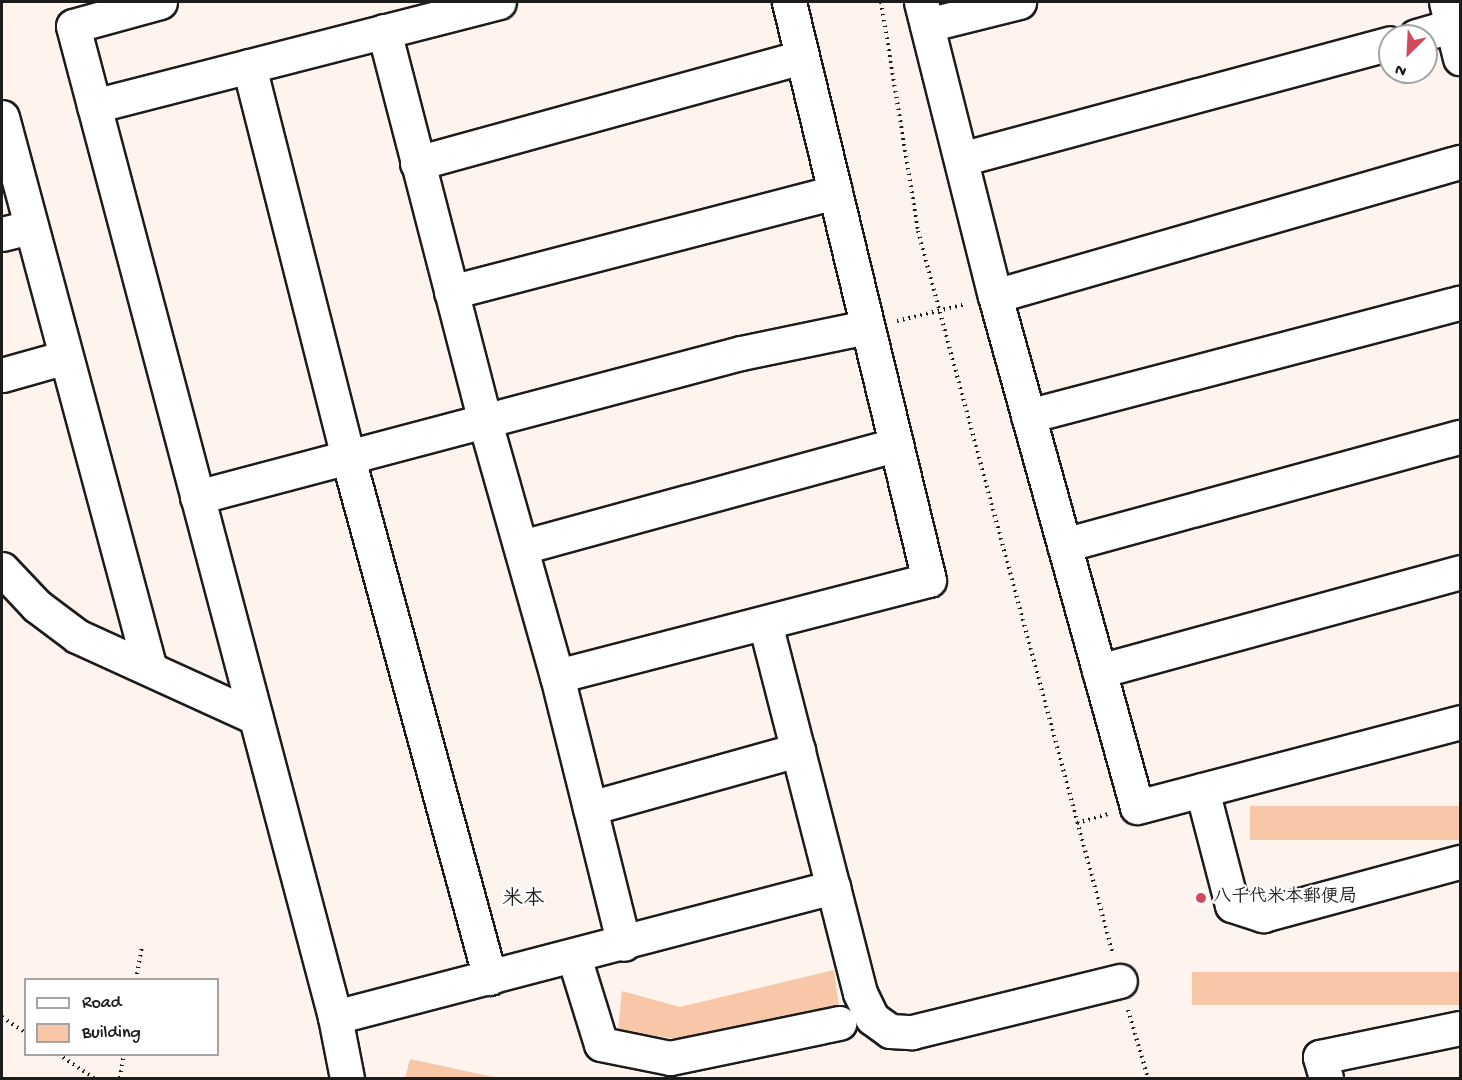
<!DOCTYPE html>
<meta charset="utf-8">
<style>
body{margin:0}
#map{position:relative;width:1462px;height:1080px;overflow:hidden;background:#fef4ed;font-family:"Gochi Hand","Klee One",sans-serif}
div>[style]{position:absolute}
.building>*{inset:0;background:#f8c7a7;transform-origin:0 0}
.path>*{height:4px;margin-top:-2px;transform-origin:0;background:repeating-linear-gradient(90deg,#1c1c1c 0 1.5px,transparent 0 6px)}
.roads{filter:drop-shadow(2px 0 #1c1c1c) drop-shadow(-2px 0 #1c1c1c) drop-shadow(0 2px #1c1c1c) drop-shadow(0 -2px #1c1c1c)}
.minor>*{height:33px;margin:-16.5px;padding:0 16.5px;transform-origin:16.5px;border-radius:16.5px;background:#fff}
.dots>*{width:16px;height:16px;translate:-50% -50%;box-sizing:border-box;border:3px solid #fff;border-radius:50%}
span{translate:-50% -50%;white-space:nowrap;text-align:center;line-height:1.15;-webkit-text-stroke:4.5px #fff;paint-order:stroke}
.poi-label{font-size:18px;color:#1c1c1c;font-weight:700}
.left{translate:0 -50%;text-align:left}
.quarter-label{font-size:21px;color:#1c1c1c;font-weight:700}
.frame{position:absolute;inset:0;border:3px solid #1c1c1c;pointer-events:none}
.legend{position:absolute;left:24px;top:978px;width:195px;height:78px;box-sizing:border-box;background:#fff;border:2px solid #a4a4a4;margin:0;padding:8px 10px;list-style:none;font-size:18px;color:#1c1c1c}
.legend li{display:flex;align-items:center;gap:12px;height:30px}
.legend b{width:30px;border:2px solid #a4a4a4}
.north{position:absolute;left:1378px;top:24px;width:60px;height:60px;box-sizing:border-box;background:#fff;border:2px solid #a4a4a4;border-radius:50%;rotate:204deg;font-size:16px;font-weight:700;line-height:24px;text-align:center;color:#1c1c1c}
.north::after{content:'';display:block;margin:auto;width:21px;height:27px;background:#d1495b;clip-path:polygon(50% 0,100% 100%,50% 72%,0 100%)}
</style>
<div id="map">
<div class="building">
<div style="left:1460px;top:806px;width:34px;height:210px;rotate:90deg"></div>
<div style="clip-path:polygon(834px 970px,839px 1007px,685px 1040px,618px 1031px,622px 991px,680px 1007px)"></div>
<div style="left:1460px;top:972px;width:33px;height:268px;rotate:90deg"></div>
<div style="clip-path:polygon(410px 1059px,498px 1078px,405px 1078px)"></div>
</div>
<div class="path">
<div style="left:881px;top:2px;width:232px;rotate:80.8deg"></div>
<div style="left:918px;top:231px;width:749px;rotate:74.91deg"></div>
<div style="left:897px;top:321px;width:71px;rotate:-13.8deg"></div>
<div style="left:1077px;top:823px;width:32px;rotate:-16deg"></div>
<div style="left:136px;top:980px;width:35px;rotate:-80deg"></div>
<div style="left:1128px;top:1010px;width:71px;rotate:73.6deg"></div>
<div style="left:2px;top:1017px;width:29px;rotate:34deg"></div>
<div style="left:58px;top:1054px;width:43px;rotate:33.7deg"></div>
<div style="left:120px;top:1078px;width:24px;rotate:-81deg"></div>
</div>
<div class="roads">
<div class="minor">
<div style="left:160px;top:2px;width:90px;rotate:164.6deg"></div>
<div style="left:73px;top:26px;width:1025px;rotate:75.19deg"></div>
<div style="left:335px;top:1017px;width:62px;rotate:78.9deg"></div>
<div style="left:921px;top:2px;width:303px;rotate:75.9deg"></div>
<div style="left:995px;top:296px;width:530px;rotate:74.47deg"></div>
<div style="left:1137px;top:807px;width:334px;rotate:-14.7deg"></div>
<div style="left:1446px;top:2px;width:58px;rotate:76deg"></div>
<div style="left:927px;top:25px;width:95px;rotate:-14deg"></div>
<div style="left:384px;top:31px;width:404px;rotate:75.5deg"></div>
<div style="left:485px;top:422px;width:264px;rotate:74.2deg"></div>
<div style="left:557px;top:676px;width:276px;rotate:76deg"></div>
<div style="left:1416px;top:36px;width:37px;rotate:-16deg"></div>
<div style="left:249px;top:66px;width:404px;rotate:75.8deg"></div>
<div style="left:348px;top:458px;width:539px;rotate:74.73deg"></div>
<div style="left:94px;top:106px;width:418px;rotate:-14.4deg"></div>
<div style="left:2px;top:117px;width:571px;rotate:74.99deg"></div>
<div style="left:961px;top:159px;width:444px;rotate:-15.1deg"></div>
<div style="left:417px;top:163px;width:399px;rotate:-15.4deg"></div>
<div style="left:2px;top:234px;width:30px;rotate:-14deg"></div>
<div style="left:451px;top:292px;width:397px;rotate:-14.6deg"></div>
<div style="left:995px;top:296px;width:484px;rotate:-16.1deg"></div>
<div style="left:2px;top:375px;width:66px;rotate:-15.7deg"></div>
<div style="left:1028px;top:416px;width:447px;rotate:-14.7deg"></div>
<div style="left:197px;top:497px;width:563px;rotate:-14.83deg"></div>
<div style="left:741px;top:353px;width:129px;rotate:-11.7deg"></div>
<div style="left:1064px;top:545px;width:410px;rotate:-15.3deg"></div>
<div style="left:522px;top:547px;width:388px;rotate:-15.3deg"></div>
<div style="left:2px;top:569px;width:51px;rotate:46.6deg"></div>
<div style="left:37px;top:606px;width:50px;rotate:36.9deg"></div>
<div style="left:77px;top:636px;width:196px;rotate:24.5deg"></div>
<div style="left:765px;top:623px;width:273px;rotate:75.6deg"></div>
<div style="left:1099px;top:671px;width:374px;rotate:-15.3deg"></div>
<div style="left:557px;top:676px;width:384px;rotate:-14.5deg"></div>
<div style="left:929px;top:580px;width:595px;rotate:-103.62deg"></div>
<div style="left:1202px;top:790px;width:119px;rotate:75.4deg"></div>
<div style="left:1232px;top:905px;width:33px;rotate:18deg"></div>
<div style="left:1263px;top:915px;width:204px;rotate:-15.1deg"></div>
<div style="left:590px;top:808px;width:216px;rotate:-15.6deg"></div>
<div style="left:574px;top:957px;width:91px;rotate:72.8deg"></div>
<div style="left:601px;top:1044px;width:70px;rotate:11.5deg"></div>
<div style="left:670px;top:1058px;width:173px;rotate:-11.7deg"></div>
<div style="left:335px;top:1017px;width:515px;rotate:-14.63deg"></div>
<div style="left:833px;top:887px;width:109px;rotate:75.7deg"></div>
<div style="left:860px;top:993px;width:28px;rotate:64deg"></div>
<div style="left:872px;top:1018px;width:22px;rotate:36deg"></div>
<div style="left:890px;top:1031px;width:22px;rotate:3deg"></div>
<div style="left:912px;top:1032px;width:214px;rotate:-13.8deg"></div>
<div style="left:1326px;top:1078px;width:22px;rotate:-106deg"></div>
<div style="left:1320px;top:1057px;width:143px;rotate:-11.7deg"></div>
</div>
</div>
<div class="dots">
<div style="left:1201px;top:898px;background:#d1495b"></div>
</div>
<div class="poi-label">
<span class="left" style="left:1213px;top:898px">八千代米本郵便局</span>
</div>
<div class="quarter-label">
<span style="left:523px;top:901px">米本</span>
</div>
<div class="frame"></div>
<ul class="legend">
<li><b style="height:8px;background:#fff"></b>Road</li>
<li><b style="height:16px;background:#f8c7a7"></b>Building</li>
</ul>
<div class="north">N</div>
</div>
